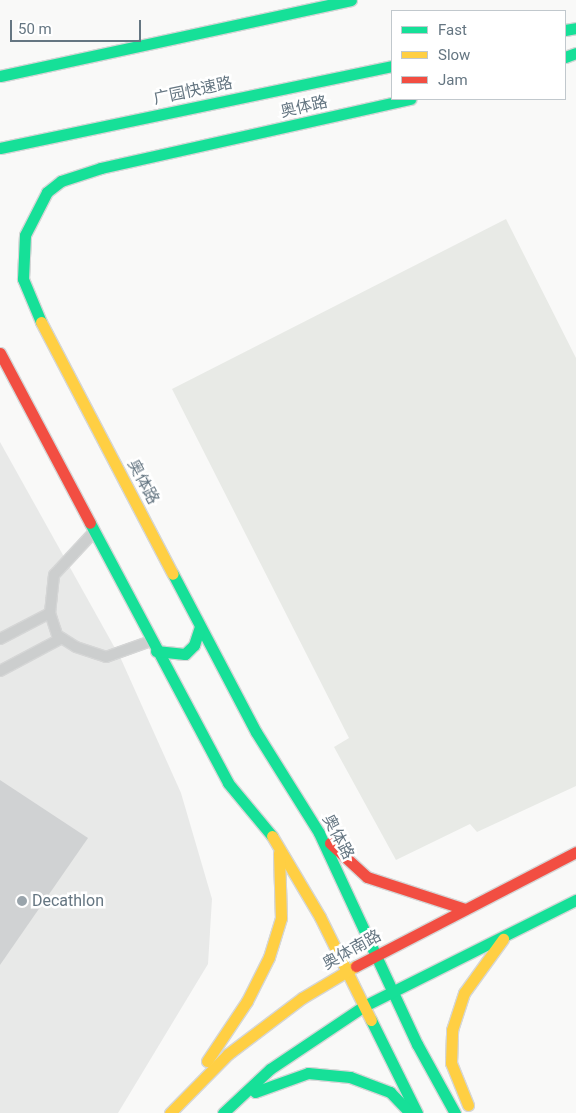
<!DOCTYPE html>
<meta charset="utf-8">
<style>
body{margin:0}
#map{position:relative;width:576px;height:1113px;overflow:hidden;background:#f9f9f8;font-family:Roboto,"Noto Sans SC",sans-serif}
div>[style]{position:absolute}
.built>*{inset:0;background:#e8e9e8}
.green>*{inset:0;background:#e8eae6}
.building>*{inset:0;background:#d0d2d3}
.roads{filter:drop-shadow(1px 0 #d5d6d6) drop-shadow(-1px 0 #d5d6d6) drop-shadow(0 1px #d5d6d6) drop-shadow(0 -1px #d5d6d6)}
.lane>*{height:10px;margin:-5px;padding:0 5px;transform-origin:5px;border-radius:5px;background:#cccece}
.fast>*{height:11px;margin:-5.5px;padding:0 5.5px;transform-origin:5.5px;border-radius:5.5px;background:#16e098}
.slow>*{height:11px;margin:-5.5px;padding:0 5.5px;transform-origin:5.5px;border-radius:5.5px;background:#ffcf43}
.jam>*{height:11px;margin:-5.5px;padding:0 5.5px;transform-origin:5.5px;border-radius:5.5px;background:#f24e42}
.dots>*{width:14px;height:14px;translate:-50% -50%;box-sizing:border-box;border:2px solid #fff;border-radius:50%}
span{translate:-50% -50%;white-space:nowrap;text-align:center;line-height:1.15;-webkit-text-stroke:5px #fff;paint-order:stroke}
.street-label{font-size:16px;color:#657682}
.poi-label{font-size:16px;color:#657682}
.left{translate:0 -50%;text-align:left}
.legend{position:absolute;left:391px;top:10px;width:175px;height:90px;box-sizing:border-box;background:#fff;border:1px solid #c1c8cd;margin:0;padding:6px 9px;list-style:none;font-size:15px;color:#657682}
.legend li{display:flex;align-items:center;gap:10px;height:25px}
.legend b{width:25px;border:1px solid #c1c8cd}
.scale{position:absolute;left:10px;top:20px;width:131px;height:22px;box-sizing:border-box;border:2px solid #657682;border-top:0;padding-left:6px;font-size:15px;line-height:18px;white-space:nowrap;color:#657682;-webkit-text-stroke:4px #fff;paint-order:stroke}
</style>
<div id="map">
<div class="built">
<div style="clip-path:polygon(0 442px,121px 659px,181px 793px,212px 899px,208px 964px,118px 1113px,0 1113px)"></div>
</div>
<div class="green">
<div style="clip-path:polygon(506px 219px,576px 358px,576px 786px,477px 832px,470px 824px,396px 860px,334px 747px,349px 738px,172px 389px)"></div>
</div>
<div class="building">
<div style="clip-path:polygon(0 780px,88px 838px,0 965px)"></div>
</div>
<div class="roads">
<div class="lane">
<div style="left:93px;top:533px;width:57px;rotate:132.9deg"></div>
<div style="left:54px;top:575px;width:38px;rotate:96deg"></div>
<div style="left:50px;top:613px;width:23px;rotate:72deg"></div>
<div style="left:57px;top:635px;width:22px;rotate:32deg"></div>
<div style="left:76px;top:647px;width:32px;rotate:18deg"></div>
<div style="left:106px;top:657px;width:48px;rotate:-19.6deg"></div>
<div style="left:0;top:639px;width:56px;rotate:-27.5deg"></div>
<div style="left:0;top:671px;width:70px;rotate:-28deg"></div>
</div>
<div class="fast">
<div style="left:565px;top:30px;width:11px;rotate:-10deg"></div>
<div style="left:565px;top:57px;width:12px;rotate:-20deg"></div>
<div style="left:0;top:76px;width:359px;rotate:-12.2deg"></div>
<div style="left:0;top:148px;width:400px;rotate:-11.8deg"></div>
<div style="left:41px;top:322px;width:47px;rotate:-112.7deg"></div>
<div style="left:23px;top:279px;width:44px;rotate:-87.4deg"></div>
<div style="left:25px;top:235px;width:48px;rotate:-62.9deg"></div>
<div style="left:47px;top:192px;width:18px;rotate:-38deg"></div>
<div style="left:61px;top:181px;width:42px;rotate:-18deg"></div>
<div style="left:101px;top:168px;width:317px;rotate:-12.6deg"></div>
<div style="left:90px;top:523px;width:294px;rotate:62deg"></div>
<div style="left:228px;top:783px;width:69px;rotate:50.3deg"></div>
<div style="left:173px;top:574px;width:178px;rotate:62.3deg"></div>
<div style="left:256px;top:732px;width:119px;rotate:58deg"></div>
<div style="left:319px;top:833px;width:233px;rotate:65.1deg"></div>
<div style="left:417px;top:1044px;width:79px;rotate:61.2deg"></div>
<div style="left:156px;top:651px;width:29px;rotate:6deg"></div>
<div style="left:185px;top:654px;width:13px;rotate:-45deg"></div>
<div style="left:194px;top:645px;width:19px;rotate:-72deg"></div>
<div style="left:371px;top:1020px;width:104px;rotate:63.7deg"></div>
<div style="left:255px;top:1092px;width:56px;rotate:-19.7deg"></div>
<div style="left:308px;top:1073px;width:42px;rotate:5.4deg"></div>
<div style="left:350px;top:1077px;width:43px;rotate:20.6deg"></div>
<div style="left:390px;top:1092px;width:29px;rotate:46deg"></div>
<div style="left:223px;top:1113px;width:64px;rotate:-43.1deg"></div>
<div style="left:270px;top:1069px;width:113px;rotate:-33.8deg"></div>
<div style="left:364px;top:1006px;width:237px;rotate:-26.6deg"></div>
</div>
<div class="slow">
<div style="left:41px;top:322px;width:284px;rotate:62.4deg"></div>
<div style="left:272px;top:836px;width:94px;rotate:59.3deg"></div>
<div style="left:320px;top:917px;width:115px;rotate:63.7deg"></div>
<div style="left:207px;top:1061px;width:72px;rotate:-56.3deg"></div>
<div style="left:247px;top:1001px;width:49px;rotate:-63.4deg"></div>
<div style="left:269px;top:957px;width:41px;rotate:-72.9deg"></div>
<div style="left:281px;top:918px;width:65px;rotate:-91.8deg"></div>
<div style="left:468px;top:1105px;width:45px;rotate:-112deg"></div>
<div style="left:451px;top:1063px;width:33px;rotate:-88deg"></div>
<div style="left:452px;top:1030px;width:39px;rotate:-72deg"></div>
<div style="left:464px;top:993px;width:67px;rotate:-54.2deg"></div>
<div style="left:170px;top:1113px;width:83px;rotate:-45.5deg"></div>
<div style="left:228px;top:1054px;width:93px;rotate:-37.1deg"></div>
<div style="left:302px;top:998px;width:63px;rotate:-30.7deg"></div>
</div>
<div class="jam">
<div style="left:0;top:353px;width:192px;rotate:62.1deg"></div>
<div style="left:330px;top:843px;width:50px;rotate:42.6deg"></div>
<div style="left:367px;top:877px;width:103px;rotate:18.1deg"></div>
<div style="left:356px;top:966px;width:248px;rotate:-27.4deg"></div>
</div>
</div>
<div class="dots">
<div style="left:22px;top:901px;background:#99a4ab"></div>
</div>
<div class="street-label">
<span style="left:193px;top:91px;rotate:-12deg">广园快速路</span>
<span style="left:304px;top:107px;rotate:-13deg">奥体路</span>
<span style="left:143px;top:482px;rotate:62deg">奥体路</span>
<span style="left:338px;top:837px;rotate:62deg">奥体路</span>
<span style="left:352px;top:950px;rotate:-29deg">奥体南路</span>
</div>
<div class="poi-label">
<span class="left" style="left:32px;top:901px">Decathlon</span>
</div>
<ul class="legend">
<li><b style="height:6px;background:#16e098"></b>Fast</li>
<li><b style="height:6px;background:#ffcf43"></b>Slow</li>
<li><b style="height:6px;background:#f24e42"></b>Jam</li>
</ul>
<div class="scale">50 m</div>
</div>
